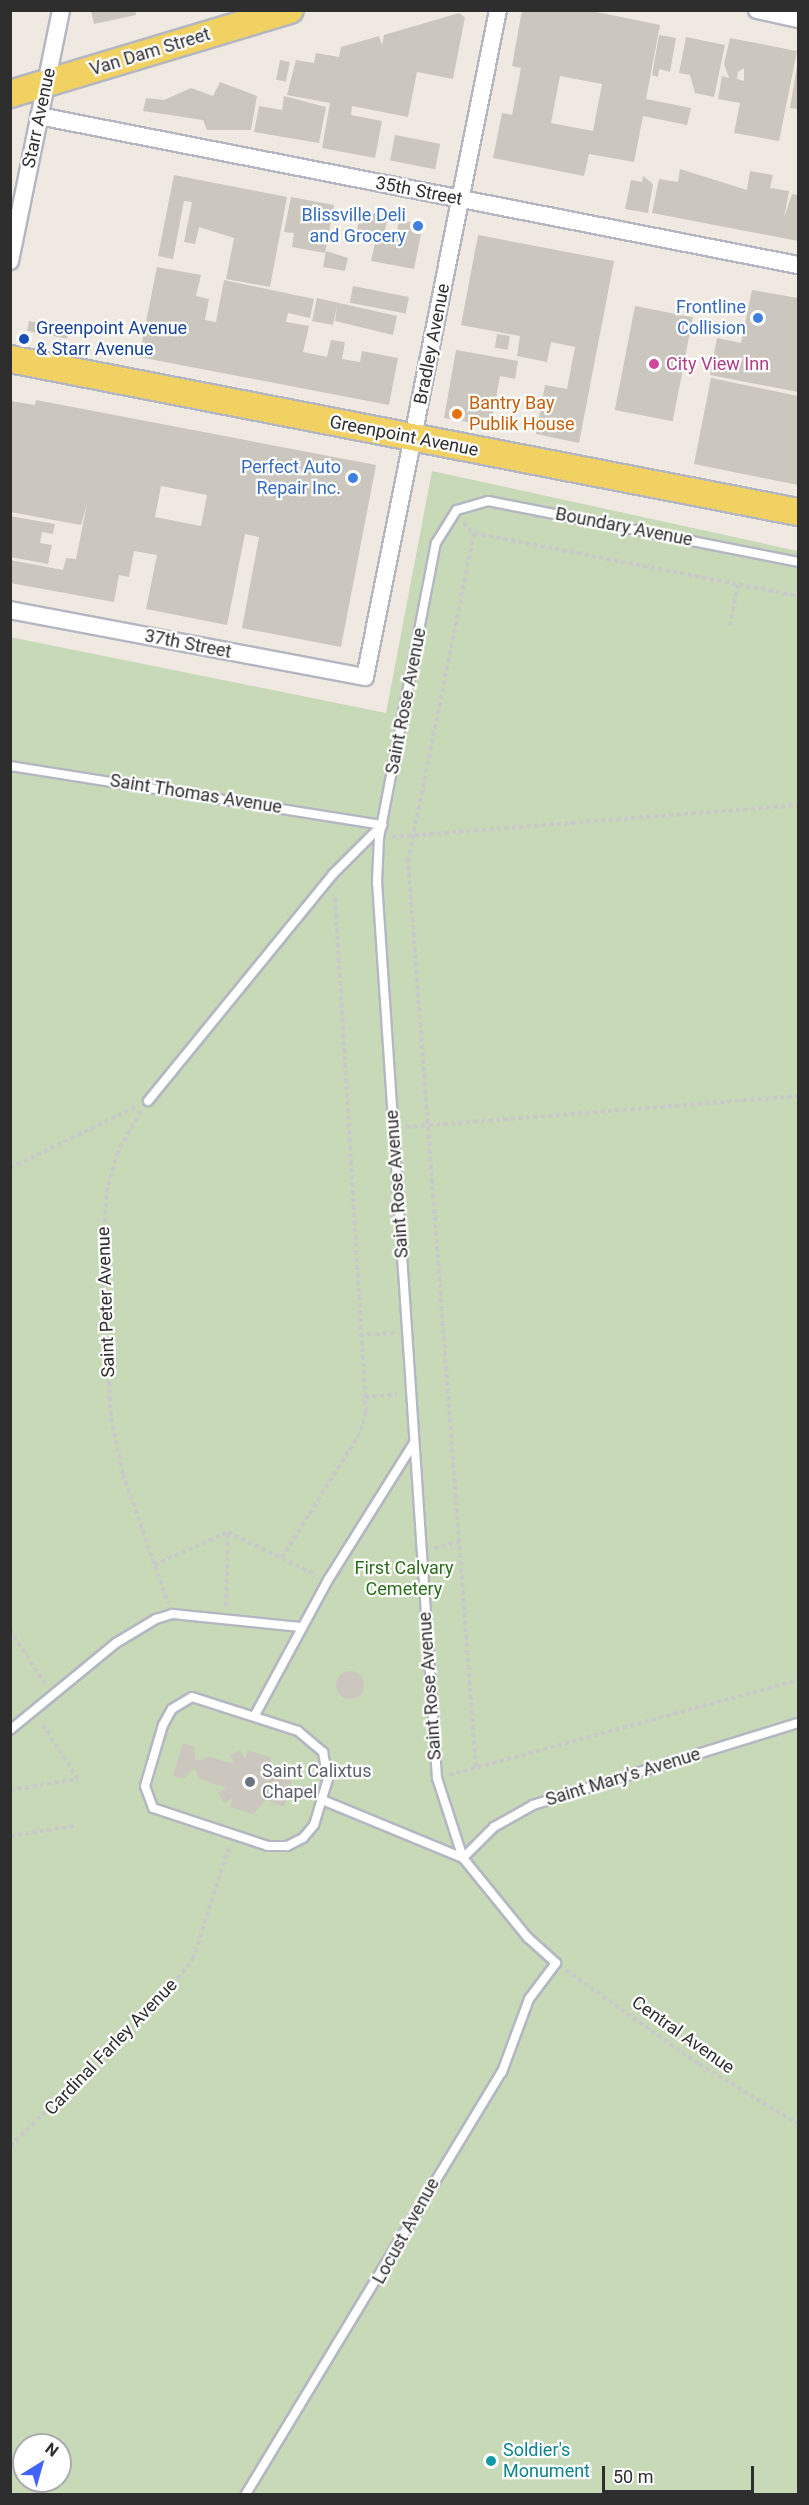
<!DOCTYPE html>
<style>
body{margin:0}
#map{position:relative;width:809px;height:2505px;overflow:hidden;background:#efe9e1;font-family:Roboto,sans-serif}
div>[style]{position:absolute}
.cemetery>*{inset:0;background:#c8d9b8}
.building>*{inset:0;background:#cbc7bf;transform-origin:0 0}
.round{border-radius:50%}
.path>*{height:4px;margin-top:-2px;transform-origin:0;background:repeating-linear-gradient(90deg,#c9c9c9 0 4.5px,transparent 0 7.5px)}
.roads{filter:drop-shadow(2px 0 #b4b7c1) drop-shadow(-2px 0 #b4b7c1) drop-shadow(0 2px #b4b7c1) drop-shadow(0 -2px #b4b7c1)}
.service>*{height:8px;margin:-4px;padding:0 4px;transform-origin:4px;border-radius:4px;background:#fff}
.minor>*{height:16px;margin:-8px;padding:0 8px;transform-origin:8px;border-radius:8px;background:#fff}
.primary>*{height:26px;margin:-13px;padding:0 13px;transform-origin:13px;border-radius:13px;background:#f2d163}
.dots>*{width:16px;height:16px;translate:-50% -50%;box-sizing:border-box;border:3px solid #fff;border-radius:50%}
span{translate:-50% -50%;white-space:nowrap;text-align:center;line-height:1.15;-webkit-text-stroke:4.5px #fff;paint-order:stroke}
.street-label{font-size:18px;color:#2e2e2e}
.shop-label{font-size:18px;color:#366cbe}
.right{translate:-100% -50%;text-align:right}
.transit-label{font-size:18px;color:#164399}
.left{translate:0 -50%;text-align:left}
.hotel-label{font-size:18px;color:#b23c85}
.food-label{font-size:18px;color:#c56008}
.park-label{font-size:18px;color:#2c6e1b}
.worship-label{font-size:18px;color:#5b616d}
.culture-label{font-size:18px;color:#0d838f}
.frame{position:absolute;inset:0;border:12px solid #2e2e2e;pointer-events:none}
.north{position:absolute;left:12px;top:2433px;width:60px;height:60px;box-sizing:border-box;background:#fff;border:2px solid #ababab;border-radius:50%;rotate:37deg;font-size:16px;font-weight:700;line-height:24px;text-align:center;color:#2e2e2e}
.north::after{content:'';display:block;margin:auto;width:21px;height:27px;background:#4264fb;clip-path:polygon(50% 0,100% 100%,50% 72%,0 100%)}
.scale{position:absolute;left:602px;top:2466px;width:152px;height:27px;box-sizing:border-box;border:3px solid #2e2e2e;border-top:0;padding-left:8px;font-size:18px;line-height:21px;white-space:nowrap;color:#2e2e2e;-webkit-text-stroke:4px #fff;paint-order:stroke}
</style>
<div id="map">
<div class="cemetery">
<div style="clip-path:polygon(evenodd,432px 471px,798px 551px,798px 2494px,11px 2494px,10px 637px,386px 713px,432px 471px,24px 2445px,60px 2445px,60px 2481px,24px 2481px,24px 2445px)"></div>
</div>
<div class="building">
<div style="clip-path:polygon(91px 10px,135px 10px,136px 15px,94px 24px)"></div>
<div style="clip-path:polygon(evenodd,522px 10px,587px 10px,660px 25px,646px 99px,691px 108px,687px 125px,643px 116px,634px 162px,589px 154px,584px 176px,493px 158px,502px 113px,512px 115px,521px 68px,512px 66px,522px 10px,560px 76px,602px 84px,593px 131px,551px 123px,560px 76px)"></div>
<div style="clip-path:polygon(459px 13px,465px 17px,453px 79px,417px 72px,408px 117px,352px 106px,351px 115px,382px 121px,375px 158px,322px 148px,330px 103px,287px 95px,296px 60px,314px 63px,316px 53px,339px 57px,341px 47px,379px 36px,382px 45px,384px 35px)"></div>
<div style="clip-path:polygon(659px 35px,676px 38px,670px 72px,659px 69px,658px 77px,652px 75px)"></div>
<div style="clip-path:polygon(686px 37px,725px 45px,714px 97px,695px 93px,690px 75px,679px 73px)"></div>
<div style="clip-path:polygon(evenodd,730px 38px,797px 51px,779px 141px,734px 133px,740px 103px,718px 99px,722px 76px,729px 78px,724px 64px,730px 38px,744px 68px,744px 81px,737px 79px,738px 72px,744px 68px)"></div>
<div style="left:280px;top:60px;width:10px;height:20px;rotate:11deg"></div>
<div style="clip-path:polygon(797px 66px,798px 66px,798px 109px,790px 108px)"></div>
<div style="clip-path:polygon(220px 82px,257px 96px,251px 130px,207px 130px,203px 120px,143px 111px,146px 98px,164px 100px,191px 88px,213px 96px)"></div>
<div style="clip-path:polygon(284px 96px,326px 107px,319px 143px,254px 132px,259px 106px,282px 110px)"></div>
<div style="left:395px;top:135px;width:46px;height:26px;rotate:11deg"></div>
<div style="clip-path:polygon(680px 169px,747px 190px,750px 171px,773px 175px,770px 188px,789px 191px,784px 218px,792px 194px,798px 195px,798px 241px,652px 213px,659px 179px,678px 182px)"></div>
<div style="clip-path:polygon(174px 175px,287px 197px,270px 287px,226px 279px,234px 238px,199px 227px,195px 244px,184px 242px,192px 202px,184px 201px,173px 259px,158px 256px)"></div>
<div style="clip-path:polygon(643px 176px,653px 184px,648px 213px,625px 209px,631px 180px,642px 182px)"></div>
<div style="clip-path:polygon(291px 197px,334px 205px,325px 253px,292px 247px,294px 233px,284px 232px)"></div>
<div style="clip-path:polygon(361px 211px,388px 216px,383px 240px,395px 243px,399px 220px,423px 224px,414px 269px,371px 261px,376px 239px,356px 235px)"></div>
<div style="clip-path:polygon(478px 235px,614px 261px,579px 443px,536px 434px,545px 385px,567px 389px,575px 347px,551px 342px,547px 362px,517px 356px,520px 336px,461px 325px)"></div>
<div style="clip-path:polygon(326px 251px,348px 258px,345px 271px,323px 267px)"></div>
<div style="clip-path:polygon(157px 267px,201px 275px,196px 296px,209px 299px,205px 320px,216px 322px,224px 280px,314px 299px,310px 318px,288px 313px,286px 322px,309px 326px,303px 352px,327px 357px,331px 340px,345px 342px,342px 359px,360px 362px,362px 351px,398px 358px,389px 405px,139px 357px)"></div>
<div style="left:353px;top:286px;width:57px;height:17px;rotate:11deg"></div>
<div style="clip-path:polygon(752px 290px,798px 298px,798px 392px,710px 375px,717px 338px,741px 343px)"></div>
<div style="clip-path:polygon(317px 298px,397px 316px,393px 335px,335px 321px,337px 306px,333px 325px,312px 321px)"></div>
<div style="left:635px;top:306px;width:59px;height:106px;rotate:11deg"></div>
<div style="left:29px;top:321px;width:41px;height:10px;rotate:11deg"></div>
<div style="left:497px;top:334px;width:13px;height:14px;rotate:9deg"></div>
<div style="clip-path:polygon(456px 350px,518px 361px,515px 379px,500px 376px,491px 426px,444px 418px)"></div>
<div style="clip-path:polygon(711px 378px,798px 396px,798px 485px,694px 464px)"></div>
<div style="clip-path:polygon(evenodd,36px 400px,376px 465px,341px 647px,242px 628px,259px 537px,245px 534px,227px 625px,146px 609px,157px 555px,134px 551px,129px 577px,119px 575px,114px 602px,10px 583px,10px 560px,63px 570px,66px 558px,76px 559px,87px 504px,81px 525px,10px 512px,11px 401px,35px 405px,36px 400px,161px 486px,207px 495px,201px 526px,155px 517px,161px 486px)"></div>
<div style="clip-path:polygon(10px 516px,55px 524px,53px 534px,42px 532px,40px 543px,52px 545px,48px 564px,10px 557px)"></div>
<div class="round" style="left:336px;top:1671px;width:28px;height:28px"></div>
<div style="clip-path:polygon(183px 1743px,194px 1747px,196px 1761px,209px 1757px,235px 1764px,230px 1756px,240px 1750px,245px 1759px,248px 1750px,271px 1758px,274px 1777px,292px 1780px,284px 1807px,266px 1800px,253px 1814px,230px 1807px,233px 1798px,224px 1803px,218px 1793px,227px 1788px,200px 1779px,194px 1768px,184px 1779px,173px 1776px)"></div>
</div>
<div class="path">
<div style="left:463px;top:523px;width:15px;rotate:42deg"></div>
<div style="left:730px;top:626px;width:43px;rotate:-79.2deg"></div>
<div style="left:392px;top:837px;width:407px;rotate:-4.5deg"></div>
<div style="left:141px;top:1111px;width:47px;rotate:119.3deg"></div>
<div style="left:118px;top:1152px;width:38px;rotate:107deg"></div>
<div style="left:107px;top:1188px;width:81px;rotate:93.5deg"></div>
<div style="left:102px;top:1269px;width:149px;rotate:86.5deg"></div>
<div style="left:111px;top:1418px;width:57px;rotate:77.9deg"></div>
<div style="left:123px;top:1474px;width:137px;rotate:70.8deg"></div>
<div style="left:406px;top:1127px;width:393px;rotate:-4.5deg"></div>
<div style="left:10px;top:1168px;width:141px;rotate:-26deg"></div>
<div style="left:360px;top:1335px;width:36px;rotate:-3deg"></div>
<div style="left:365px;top:1397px;width:32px;rotate:-5deg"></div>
<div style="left:434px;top:1548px;width:25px;rotate:-14deg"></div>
<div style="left:282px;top:1558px;width:150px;rotate:-58.1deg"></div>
<div style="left:361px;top:1431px;width:20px;rotate:-75deg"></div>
<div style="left:366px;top:1412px;width:518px;rotate:-93.43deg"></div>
<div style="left:154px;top:1565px;width:81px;rotate:-24deg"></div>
<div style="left:228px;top:1532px;width:98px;rotate:26deg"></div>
<div style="left:226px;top:1606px;width:74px;rotate:-88.5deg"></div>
<div style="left:10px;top:1630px;width:66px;rotate:56.8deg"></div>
<div style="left:476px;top:1767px;width:909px;rotate:-94.29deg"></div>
<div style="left:408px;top:861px;width:335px;rotate:-78.6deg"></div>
<div style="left:474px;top:533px;width:330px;rotate:11deg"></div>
<div style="left:449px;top:1775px;width:362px;rotate:-15.2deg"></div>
<div style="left:10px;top:1790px;width:69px;rotate:-9.2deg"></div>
<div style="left:78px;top:1779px;width:68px;rotate:-123deg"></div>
<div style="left:10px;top:1836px;width:65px;rotate:-8.9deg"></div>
<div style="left:566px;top:1970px;width:163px;rotate:35.3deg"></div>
<div style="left:699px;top:2064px;width:116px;rotate:31.2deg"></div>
<div style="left:10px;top:2146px;width:199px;rotate:-43.8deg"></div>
<div style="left:154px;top:2008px;width:63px;rotate:-51.5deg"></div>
<div style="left:193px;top:1959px;width:118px;rotate:-72.2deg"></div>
</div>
<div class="roads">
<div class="service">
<div style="left:10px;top:766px;width:377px;rotate:9deg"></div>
<div style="left:148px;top:1101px;width:293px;rotate:-50.8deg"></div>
<div style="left:333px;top:874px;width:69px;rotate:-45deg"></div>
<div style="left:192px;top:1697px;width:111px;rotate:17.8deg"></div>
<div style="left:298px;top:1731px;width:33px;rotate:40deg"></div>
<div style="left:323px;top:1752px;width:27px;rotate:80deg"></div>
<div style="left:328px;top:1779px;width:48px;rotate:106.9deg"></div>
<div style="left:314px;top:1825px;width:17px;rotate:130deg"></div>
<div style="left:303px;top:1838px;width:18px;rotate:153deg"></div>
<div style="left:287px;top:1846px;width:19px;rotate:180deg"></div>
<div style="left:268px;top:1846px;width:121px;rotate:-161.7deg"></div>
<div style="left:153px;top:1808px;width:23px;rotate:-110deg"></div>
<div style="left:145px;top:1786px;width:64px;rotate:-73.6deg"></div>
<div style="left:163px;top:1725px;width:18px;rotate:-61deg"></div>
<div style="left:172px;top:1709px;width:23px;rotate:-31deg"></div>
<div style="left:255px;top:1715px;width:153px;rotate:-61.6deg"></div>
<div style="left:328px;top:1580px;width:162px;rotate:-57.9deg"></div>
<div style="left:10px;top:1730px;width:137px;rotate:-39.4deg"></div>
<div style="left:116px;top:1643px;width:47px;rotate:-31deg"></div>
<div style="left:156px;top:1619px;width:17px;rotate:-17deg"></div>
<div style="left:172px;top:1614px;width:130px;rotate:5.8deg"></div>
<div style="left:463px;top:1858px;width:84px;rotate:-108deg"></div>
<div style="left:437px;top:1778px;width:898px;rotate:-93.83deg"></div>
<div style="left:377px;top:882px;width:44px;rotate:-87.4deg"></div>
<div style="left:379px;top:838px;width:300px;rotate:-79.1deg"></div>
<div style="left:436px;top:543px;width:39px;rotate:-58deg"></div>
<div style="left:457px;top:510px;width:32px;rotate:-16deg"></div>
<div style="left:488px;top:501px;width:316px;rotate:11.1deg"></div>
<div style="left:463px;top:1858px;width:44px;rotate:-45deg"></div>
<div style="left:494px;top:1827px;width:45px;rotate:-29.4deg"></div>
<div style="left:533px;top:1805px;width:277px;rotate:-17.2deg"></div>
<div style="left:246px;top:2494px;width:494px;rotate:-58.8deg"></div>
<div style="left:502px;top:2072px;width:78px;rotate:-69.7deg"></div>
<div style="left:529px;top:1999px;width:45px;rotate:-53.1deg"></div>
<div style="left:556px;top:1963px;width:38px;rotate:-138deg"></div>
<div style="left:528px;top:1938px;width:103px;rotate:-129.1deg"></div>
<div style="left:463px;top:1858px;width:152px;rotate:-157.6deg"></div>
</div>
<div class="minor">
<div style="left:757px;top:10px;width:42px;rotate:12.4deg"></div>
<div style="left:39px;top:116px;width:773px;rotate:11.11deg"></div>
<div style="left:10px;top:261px;width:256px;rotate:-78.5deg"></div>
<div style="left:10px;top:610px;width:361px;rotate:10.7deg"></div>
<div style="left:365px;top:677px;width:680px;rotate:-78.72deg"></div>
</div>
<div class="primary">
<div style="left:10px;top:94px;width:292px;rotate:-16.7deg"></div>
<div style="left:10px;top:359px;width:803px;rotate:10.99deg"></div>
</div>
</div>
<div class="dots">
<div style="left:418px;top:226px;background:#3f7fe0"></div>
<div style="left:758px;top:318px;background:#3f7fe0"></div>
<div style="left:24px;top:339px;background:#1a4fb4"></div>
<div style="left:654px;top:364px;background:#d1479c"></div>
<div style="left:457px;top:414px;background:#e8710a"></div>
<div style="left:353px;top:478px;background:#3f7fe0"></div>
<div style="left:250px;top:1782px;background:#6b7280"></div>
<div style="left:491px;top:2461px;background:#0f9aa8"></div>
</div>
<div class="street-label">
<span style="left:150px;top:52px;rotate:-17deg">Van Dam Street</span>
<span style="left:39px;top:118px;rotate:-78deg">Starr Avenue</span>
<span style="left:419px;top:191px;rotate:11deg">35th Street</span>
<span style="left:432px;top:344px;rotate:-79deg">Bradley Avenue</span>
<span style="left:404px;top:436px;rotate:11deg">Greenpoint Avenue</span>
<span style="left:624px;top:527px;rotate:11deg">Boundary Avenue</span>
<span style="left:188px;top:644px;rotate:11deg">37th Street</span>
<span style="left:406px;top:701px;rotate:-79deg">Saint Rose Avenue</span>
<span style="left:196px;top:794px;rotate:9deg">Saint Thomas Avenue</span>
<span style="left:397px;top:1184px;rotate:-94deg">Saint Rose Avenue</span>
<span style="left:106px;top:1302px;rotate:-92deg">Saint Peter Avenue</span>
<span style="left:430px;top:1686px;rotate:-94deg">Saint Rose Avenue</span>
<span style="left:623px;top:1777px;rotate:-17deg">Saint Mary's Avenue</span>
<span style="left:683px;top:2035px;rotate:35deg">Central Avenue</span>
<span style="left:111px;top:2047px;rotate:-46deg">Cardinal Farley Avenue</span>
<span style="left:406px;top:2231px;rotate:-61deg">Locust Avenue</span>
</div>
<div class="shop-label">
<span class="right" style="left:406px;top:226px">Blissville Deli<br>and Grocery</span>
<span class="right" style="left:746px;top:318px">Frontline<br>Collision</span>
<span class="right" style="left:341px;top:478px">Perfect Auto<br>Repair Inc.</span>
</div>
<div class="transit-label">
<span class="left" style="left:36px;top:339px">Greenpoint Avenue<br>&amp; Starr Avenue</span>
</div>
<div class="hotel-label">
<span class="left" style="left:666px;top:364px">City View Inn</span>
</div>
<div class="food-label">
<span class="left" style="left:469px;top:414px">Bantry Bay<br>Publik House</span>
</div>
<div class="park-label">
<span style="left:404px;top:1579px">First Calvary<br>Cemetery</span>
</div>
<div class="worship-label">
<span class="left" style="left:262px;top:1782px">Saint Calixtus<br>Chapel</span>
</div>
<div class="culture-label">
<span class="left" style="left:503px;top:2461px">Soldier's<br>Monument</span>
</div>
<div class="frame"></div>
<div class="north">N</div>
<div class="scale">50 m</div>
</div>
